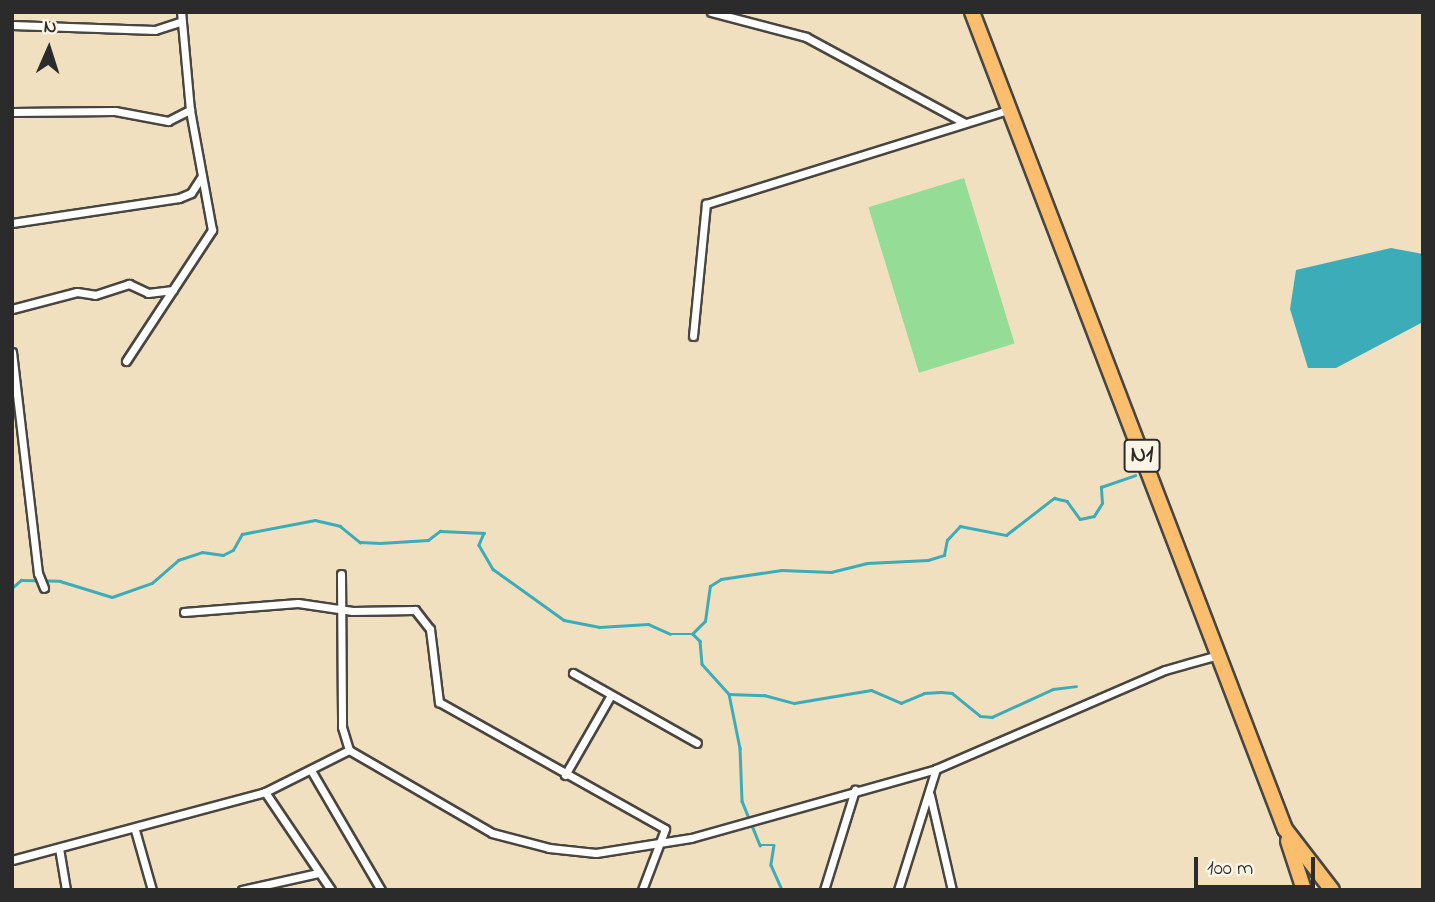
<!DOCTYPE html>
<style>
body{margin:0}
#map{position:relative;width:1435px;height:902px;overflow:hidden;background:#f1e0bf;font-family:"Indie Flower",sans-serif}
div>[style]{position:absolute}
.green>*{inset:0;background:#95dc96;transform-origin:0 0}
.water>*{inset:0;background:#3cacb9}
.stream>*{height:2.5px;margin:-1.25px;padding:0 1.25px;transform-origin:1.25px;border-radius:1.25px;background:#3cacb9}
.roads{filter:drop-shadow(2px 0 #494641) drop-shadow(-2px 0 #494641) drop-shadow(0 2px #494641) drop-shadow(0 -2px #494641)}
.street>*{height:7px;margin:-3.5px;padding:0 3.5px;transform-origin:3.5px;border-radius:3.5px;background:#fff}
.highway>*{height:14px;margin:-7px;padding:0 7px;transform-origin:7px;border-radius:7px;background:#fbbe6e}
span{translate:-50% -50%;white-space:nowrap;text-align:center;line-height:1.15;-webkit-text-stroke:5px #fcf5e5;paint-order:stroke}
.shield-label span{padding:2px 5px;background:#fcf5e5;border:2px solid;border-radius:5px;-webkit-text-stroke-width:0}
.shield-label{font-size:23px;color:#2b2b2b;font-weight:700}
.frame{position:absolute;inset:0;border:14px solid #2b2b2b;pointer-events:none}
.north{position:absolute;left:14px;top:14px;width:70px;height:70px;-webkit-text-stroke:5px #fcf5e5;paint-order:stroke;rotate:3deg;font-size:19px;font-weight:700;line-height:28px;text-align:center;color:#2b2b2b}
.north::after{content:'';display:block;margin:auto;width:24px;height:32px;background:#2b2b2b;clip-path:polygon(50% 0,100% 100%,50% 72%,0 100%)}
.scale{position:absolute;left:1194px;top:857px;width:121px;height:32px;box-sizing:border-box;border:4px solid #2b2b2b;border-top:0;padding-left:9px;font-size:21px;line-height:24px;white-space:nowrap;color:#2b2b2b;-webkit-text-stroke:5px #fcf5e5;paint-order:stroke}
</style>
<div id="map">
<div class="green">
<div style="left:964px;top:178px;width:173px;height:100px;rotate:73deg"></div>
</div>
<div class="water">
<div style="clip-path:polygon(1391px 248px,1423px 254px,1423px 322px,1336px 368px,1308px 368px,1290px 309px,1296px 270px)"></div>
</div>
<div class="stream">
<div style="left:12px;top:588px;width:12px;rotate:-42deg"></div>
<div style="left:21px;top:580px;width:39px;rotate:1deg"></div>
<div style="left:60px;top:581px;width:54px;rotate:17.1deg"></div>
<div style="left:112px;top:597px;width:42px;rotate:-19.3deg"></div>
<div style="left:152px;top:583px;width:35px;rotate:-41deg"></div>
<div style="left:178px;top:560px;width:25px;rotate:-18deg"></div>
<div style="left:202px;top:552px;width:21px;rotate:8deg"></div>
<div style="left:223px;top:555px;width:11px;rotate:-27deg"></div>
<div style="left:233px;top:550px;width:18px;rotate:-61deg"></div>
<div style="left:242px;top:534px;width:74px;rotate:-10.9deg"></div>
<div style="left:315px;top:520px;width:26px;rotate:13deg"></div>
<div style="left:340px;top:526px;width:26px;rotate:39deg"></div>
<div style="left:360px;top:542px;width:20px;rotate:3deg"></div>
<div style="left:380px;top:543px;width:48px;rotate:-3.6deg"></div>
<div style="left:428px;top:540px;width:15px;rotate:-37deg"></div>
<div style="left:440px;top:531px;width:44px;rotate:2.6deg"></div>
<div style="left:484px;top:533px;width:13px;rotate:113deg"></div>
<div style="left:479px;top:545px;width:28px;rotate:60deg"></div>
<div style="left:493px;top:569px;width:87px;rotate:35.7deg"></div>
<div style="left:564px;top:620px;width:36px;rotate:11deg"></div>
<div style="left:599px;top:627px;width:49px;rotate:-3.5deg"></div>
<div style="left:648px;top:624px;width:24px;rotate:24deg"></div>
<div style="left:670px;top:634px;width:22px"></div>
<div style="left:692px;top:634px;width:18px;rotate:-45deg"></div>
<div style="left:705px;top:621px;width:35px;rotate:-82deg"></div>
<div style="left:710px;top:586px;width:13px;rotate:-32deg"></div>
<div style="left:721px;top:579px;width:61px;rotate:-8.5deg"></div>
<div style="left:781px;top:570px;width:50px;rotate:2.3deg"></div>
<div style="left:831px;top:572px;width:37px;rotate:-14deg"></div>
<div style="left:867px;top:563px;width:61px;rotate:-2.8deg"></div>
<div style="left:928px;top:560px;width:17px;rotate:-17deg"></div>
<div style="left:944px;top:555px;width:15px;rotate:-79deg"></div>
<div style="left:947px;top:540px;width:19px;rotate:-47deg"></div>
<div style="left:960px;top:526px;width:47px;rotate:11.1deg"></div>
<div style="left:1006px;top:535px;width:61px;rotate:-37.6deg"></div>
<div style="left:1054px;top:498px;width:13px;rotate:13deg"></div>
<div style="left:1067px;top:501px;width:22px;rotate:54deg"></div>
<div style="left:1080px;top:519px;width:14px;rotate:-12deg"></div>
<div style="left:1094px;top:516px;width:15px;rotate:-58deg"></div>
<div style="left:1102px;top:503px;width:16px;rotate:-94deg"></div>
<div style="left:1101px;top:487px;width:36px;rotate:-19deg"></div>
<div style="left:693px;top:634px;width:10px;rotate:45deg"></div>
<div style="left:700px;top:641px;width:23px;rotate:85deg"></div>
<div style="left:702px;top:664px;width:40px;rotate:48deg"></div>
<div style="left:729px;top:694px;width:55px;rotate:78.5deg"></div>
<div style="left:740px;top:748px;width:53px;rotate:87.8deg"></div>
<div style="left:742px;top:801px;width:48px;rotate:67.8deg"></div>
<div style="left:760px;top:845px;width:14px"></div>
<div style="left:774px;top:845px;width:20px;rotate:99deg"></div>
<div style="left:771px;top:865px;width:27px;rotate:66deg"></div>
<div style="left:729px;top:694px;width:35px;rotate:2deg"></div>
<div style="left:764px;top:695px;width:31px;rotate:15deg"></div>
<div style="left:794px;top:703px;width:78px;rotate:-9.6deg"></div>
<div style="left:871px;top:690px;width:33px;rotate:23deg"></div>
<div style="left:901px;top:703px;width:25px;rotate:-23deg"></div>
<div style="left:924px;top:693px;width:17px;rotate:-3deg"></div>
<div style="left:941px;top:692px;width:11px;rotate:5deg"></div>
<div style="left:952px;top:693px;width:36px;rotate:39deg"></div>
<div style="left:980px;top:716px;width:12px;rotate:5deg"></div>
<div style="left:992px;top:717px;width:67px;rotate:-24.7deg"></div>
<div style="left:1053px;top:689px;width:23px;rotate:-7deg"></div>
</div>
<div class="roads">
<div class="street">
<div style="left:711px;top:12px;width:98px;rotate:14.7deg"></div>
<div style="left:806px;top:37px;width:179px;rotate:28.4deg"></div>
<div style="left:12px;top:25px;width:143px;rotate:2deg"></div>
<div style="left:155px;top:30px;width:28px;rotate:-18deg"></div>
<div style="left:12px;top:112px;width:103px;rotate:-0.6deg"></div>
<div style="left:115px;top:111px;width:54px;rotate:10.7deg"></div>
<div style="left:168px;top:121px;width:25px;rotate:-27deg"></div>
<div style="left:12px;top:223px;width:169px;rotate:-8.5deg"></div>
<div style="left:179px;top:198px;width:13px;rotate:-23deg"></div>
<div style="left:191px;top:193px;width:20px;rotate:-57deg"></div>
<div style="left:12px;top:309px;width:67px;rotate:-14.7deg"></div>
<div style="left:77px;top:292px;width:18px;rotate:9deg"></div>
<div style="left:95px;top:295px;width:36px;rotate:-18deg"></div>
<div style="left:129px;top:284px;width:21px;rotate:25deg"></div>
<div style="left:148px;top:293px;width:25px;rotate:-7deg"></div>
<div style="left:693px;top:336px;width:133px;rotate:-84.4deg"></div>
<div style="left:706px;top:204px;width:316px;rotate:-17.3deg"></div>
<div style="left:12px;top:352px;width:223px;rotate:83.3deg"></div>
<div style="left:38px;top:573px;width:16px;rotate:68deg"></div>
<div style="left:126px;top:361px;width:157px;rotate:-56.7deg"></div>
<div style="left:212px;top:230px;width:122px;rotate:-100.4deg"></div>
<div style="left:190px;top:110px;width:98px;rotate:-95.2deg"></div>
<div style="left:341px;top:574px;width:153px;rotate:89.6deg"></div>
<div style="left:342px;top:727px;width:24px;rotate:73deg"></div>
<div style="left:349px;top:750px;width:165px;rotate:30.1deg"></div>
<div style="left:492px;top:833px;width:59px;rotate:14.7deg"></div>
<div style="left:549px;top:848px;width:47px;rotate:6.1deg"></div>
<div style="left:596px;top:853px;width:96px;rotate:-9deg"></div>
<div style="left:691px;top:838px;width:255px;rotate:-15.7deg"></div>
<div style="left:936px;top:769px;width:249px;rotate:-23.4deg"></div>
<div style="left:1165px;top:670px;width:55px;rotate:-15.8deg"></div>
<div style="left:184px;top:612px;width:114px;rotate:-4.5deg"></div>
<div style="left:298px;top:603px;width:55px;rotate:8.4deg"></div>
<div style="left:352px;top:611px;width:63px;rotate:-0.9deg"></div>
<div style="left:415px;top:610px;width:24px;rotate:52deg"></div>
<div style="left:430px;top:629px;width:74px;rotate:83deg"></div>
<div style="left:439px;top:702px;width:259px;rotate:29.3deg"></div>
<div style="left:665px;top:829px;width:65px;rotate:110.7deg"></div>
<div style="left:573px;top:673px;width:142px;rotate:29.4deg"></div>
<div style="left:312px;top:772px;width:137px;rotate:59.7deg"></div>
<div style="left:565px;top:775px;width:92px;rotate:-60.1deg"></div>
<div style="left:265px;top:792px;width:118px;rotate:56deg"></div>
<div style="left:930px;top:795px;width:98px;rotate:77deg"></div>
<div style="left:135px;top:830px;width:62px;rotate:74.2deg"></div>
<div style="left:59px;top:848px;width:43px;rotate:80.5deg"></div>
<div style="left:12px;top:860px;width:262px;rotate:-15deg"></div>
<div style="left:265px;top:792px;width:94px;rotate:-26.6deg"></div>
<div style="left:242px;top:890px;width:78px;rotate:-12.6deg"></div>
<div style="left:824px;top:890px;width:105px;rotate:-72.8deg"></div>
<div style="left:898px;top:890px;width:127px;rotate:-72.6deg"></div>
</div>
<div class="highway">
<div style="left:972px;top:12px;width:875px;rotate:69.04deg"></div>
<div style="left:1285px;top:829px;width:77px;rotate:52.4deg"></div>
<div style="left:1288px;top:841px;width:52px;rotate:71.9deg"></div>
</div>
</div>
<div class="shield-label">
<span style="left:1142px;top:456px">N1</span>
</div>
<div class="frame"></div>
<div class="north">N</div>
<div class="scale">100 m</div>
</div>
